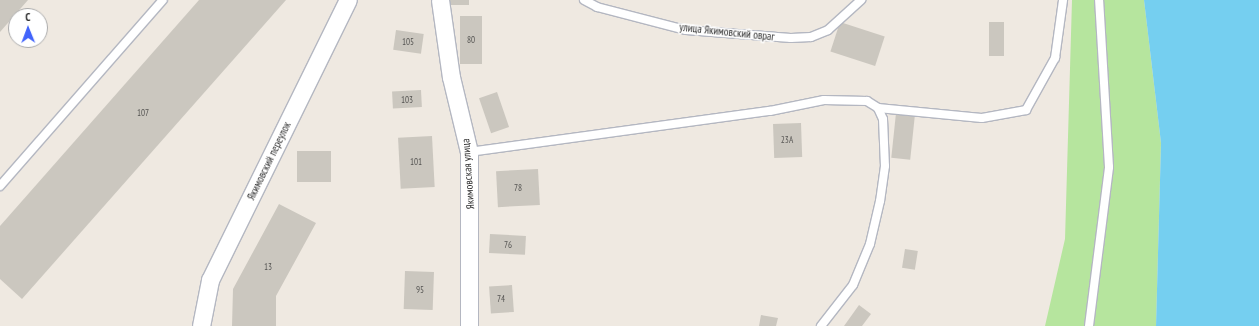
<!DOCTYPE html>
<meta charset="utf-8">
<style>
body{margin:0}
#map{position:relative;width:1259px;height:326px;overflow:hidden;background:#efe9e1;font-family:"PT Sans Narrow",sans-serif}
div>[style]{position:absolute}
.green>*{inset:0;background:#b6e59e}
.water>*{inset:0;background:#75cff0}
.building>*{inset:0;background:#cbc7bf;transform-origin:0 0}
.roads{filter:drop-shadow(1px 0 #b4b7c1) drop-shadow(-1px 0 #b4b7c1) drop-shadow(0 1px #b4b7c1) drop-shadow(0 -1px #b4b7c1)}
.service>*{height:8px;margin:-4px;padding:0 4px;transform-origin:4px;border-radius:4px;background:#fff}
.minor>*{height:17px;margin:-8.5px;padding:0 8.5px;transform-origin:8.5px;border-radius:8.5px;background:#fff}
span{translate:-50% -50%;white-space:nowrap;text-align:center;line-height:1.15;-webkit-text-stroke:3px #fff;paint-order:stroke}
.number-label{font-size:9px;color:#555452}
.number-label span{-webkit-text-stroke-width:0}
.street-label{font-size:11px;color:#2e2e2e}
.north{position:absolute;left:8px;top:8px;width:40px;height:40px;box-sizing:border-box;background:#fff;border:1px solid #ababab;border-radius:50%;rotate:359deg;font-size:11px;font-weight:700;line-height:16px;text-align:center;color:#2e2e2e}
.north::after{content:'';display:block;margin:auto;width:14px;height:18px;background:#4264fb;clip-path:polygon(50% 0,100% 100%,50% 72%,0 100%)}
</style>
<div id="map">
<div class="green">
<div style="clip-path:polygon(1072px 0,1144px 0,1161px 143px,1156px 326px,1045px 326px,1065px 239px)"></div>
</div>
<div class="water">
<div style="clip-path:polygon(1144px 0,1259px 0,1259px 326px,1156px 326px,1161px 143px)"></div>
</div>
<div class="building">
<div style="clip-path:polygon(0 0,28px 0,0 32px)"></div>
<div style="clip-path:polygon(199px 0,286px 0,22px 299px,0 279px,0 226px)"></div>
<div style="left:450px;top:0;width:19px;height:5px"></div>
<div style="left:482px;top:16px;width:48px;height:22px;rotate:90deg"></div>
<div style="left:840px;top:22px;width:47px;height:31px;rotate:18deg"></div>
<div style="left:989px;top:22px;width:15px;height:34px"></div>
<div style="left:396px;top:30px;width:28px;height:20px;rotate:8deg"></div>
<div style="left:421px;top:90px;width:17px;height:29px;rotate:87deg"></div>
<div style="left:497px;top:92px;width:37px;height:19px;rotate:71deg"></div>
<div style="left:896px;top:113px;width:19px;height:45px;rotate:6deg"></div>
<div style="left:801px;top:123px;width:34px;height:28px;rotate:88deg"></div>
<div style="left:432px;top:136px;width:51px;height:34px;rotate:87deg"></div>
<div style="left:331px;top:151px;width:31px;height:34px;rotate:90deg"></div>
<div style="left:538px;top:169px;width:36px;height:42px;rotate:87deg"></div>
<div style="clip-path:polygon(279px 204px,316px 223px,276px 296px,276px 326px,232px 326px,233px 289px)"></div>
<div style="left:490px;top:234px;width:36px;height:19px;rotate:3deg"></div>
<div style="left:905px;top:249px;width:13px;height:19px;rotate:9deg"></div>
<div style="left:405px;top:271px;width:29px;height:38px;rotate:2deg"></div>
<div style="left:512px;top:285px;width:27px;height:23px;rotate:86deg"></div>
<div style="clip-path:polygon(859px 305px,871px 314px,862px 326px,844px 326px)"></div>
<div style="clip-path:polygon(761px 315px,778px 318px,776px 326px,759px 326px)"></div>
</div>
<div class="roads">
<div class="service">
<div style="left:584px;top:0;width:15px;rotate:28deg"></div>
<div style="left:597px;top:7px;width:92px;rotate:14.5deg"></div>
<div style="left:686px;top:30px;width:105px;rotate:4.4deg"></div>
<div style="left:791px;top:38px;width:20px;rotate:-3deg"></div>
<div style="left:811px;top:37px;width:18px;rotate:-22deg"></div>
<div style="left:828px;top:30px;width:45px;rotate:-42.3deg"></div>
<div style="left:878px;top:108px;width:104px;rotate:5.5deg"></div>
<div style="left:982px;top:118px;width:45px;rotate:-10.3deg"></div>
<div style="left:1026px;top:110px;width:60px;rotate:-60.9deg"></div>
<div style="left:1055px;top:58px;width:59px;rotate:-82.1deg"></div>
<div style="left:469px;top:152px;width:304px;rotate:-7.8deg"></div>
<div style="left:770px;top:111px;width:55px;rotate:-11.5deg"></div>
<div style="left:824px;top:100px;width:43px;rotate:1.3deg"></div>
<div style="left:867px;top:101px;width:13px;rotate:32deg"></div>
<div style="left:878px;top:108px;width:12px;rotate:66deg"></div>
<div style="left:883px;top:119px;width:47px;rotate:87.6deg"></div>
<div style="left:885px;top:166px;width:35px;rotate:98deg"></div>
<div style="left:880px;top:201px;width:44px;rotate:103.1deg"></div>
<div style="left:870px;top:244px;width:44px;rotate:112.5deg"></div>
<div style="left:853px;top:285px;width:52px;rotate:128deg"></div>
<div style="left:0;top:186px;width:247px;rotate:-48.8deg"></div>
<div style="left:1089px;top:326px;width:160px;rotate:-82.8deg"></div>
<div style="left:1109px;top:167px;width:167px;rotate:-93.4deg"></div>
</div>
<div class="minor">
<div style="left:440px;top:0;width:78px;rotate:81.9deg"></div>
<div style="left:451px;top:77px;width:77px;rotate:76.5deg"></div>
<div style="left:469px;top:152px;width:174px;rotate:90deg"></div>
<div style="left:201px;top:326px;width:47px;rotate:-78.9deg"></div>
<div style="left:210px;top:280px;width:312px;rotate:-63.8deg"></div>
</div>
</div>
<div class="number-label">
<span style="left:471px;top:40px">80</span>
<span style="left:408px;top:42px">105</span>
<span style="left:407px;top:100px">103</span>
<span style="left:143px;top:113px">107</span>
<span style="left:787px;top:140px">23А</span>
<span style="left:416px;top:162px">101</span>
<span style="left:518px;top:188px">78</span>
<span style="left:508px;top:245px">76</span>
<span style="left:268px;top:267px">13</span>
<span style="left:420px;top:290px">95</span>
<span style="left:501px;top:299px">74</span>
</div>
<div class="street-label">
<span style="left:727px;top:32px;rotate:6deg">улица Якимовский овраг</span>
<span style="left:269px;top:161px;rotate:-64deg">Якимовский переулок</span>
<span style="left:468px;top:174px;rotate:-94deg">Якимовская улица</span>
</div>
<div class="north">С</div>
</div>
